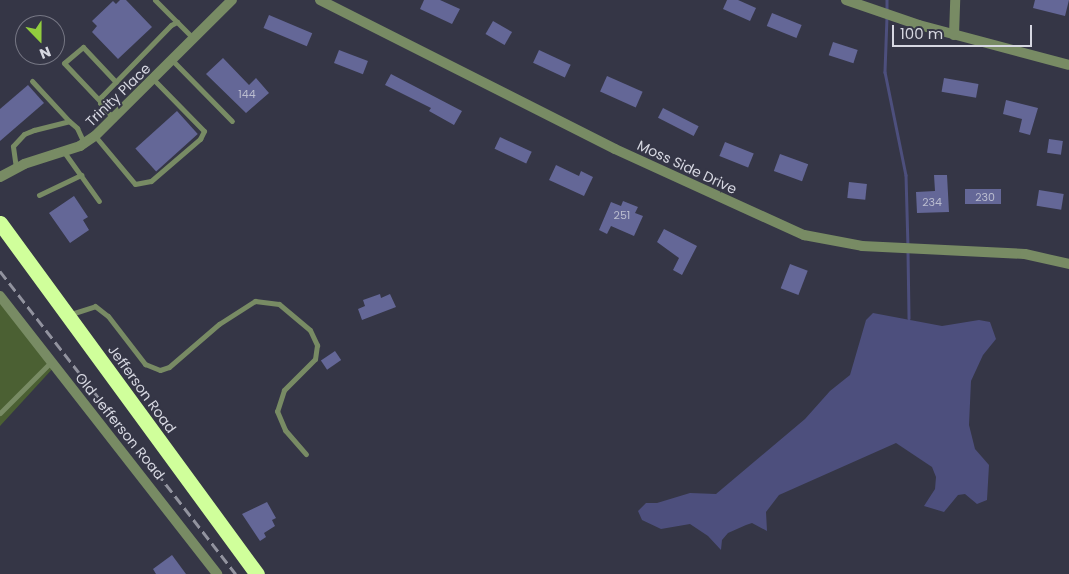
<!DOCTYPE html>
<style>
body{margin:0}
#map{position:relative;width:1069px;height:574px;overflow:hidden;background:#353646;font-family:Poppins,sans-serif}
div>[style]{position:absolute}
.green>*{inset:0;background:#4b6033}
.water>*{inset:0;background:#4d4f7d}
.stream>*{height:2.5px;margin:-1.25px;padding:0 1.25px;transform-origin:1.25px;border-radius:1.25px;background:#4d4f7d}
.building>*{inset:0;background:#646797;transform-origin:0 0}
.lane>*{height:5px;margin:-2.5px;padding:0 2.5px;transform-origin:2.5px;border-radius:2.5px;background:#788b64}
.street>*{height:10px;margin:-5px;padding:0 5px;transform-origin:5px;border-radius:5px;background:#788b64}
.highway>*{height:15px;margin:-7.5px;padding:0 7.5px;transform-origin:7.5px;border-radius:7.5px;background:#d0ff9b}
.rail>*{height:2.5px;margin-top:-1.25px;transform-origin:0;background:repeating-linear-gradient(90deg,#92939f 0 10px,transparent 0 15px)}
span{translate:-50% -50%;white-space:nowrap;text-align:center;line-height:1.15;-webkit-text-stroke:4px #353646;paint-order:stroke}
.number-label{font-size:11px;color:#babccf}
.number-label span{-webkit-text-stroke-width:0}
.street-label{font-size:14px;color:#d7d8e2}
.north{position:absolute;left:15px;top:15px;width:50px;height:50px;box-sizing:border-box;background:#353646;border:1px solid #767784;border-radius:50%;rotate:158deg;font-size:14px;font-weight:700;line-height:20px;text-align:center;color:#d7d8e2}
.north::after{content:'';display:block;margin:auto;width:18px;height:22px;background:#92cd3e;clip-path:polygon(50% 0,100% 100%,50% 72%,0 100%)}
.scale{position:absolute;left:892px;top:25px;width:140px;height:22px;box-sizing:border-box;border:2px solid #d7d8e2;border-top:0;padding-left:6px;font-size:15px;line-height:18px;white-space:nowrap;color:#d7d8e2;-webkit-text-stroke:4px #353646;paint-order:stroke}
</style>
<div id="map">
<div class="green">
<div style="clip-path:polygon(0 291px,55px 366px,0 426px)"></div>
</div>
<div class="water">
<div style="clip-path:polygon(873px 313px,942px 326px,979px 320px,990px 322px,996px 339px,983px 355px,971px 381px,969px 425px,975px 449px,989px 465px,987px 500px,977px 504px,965px 494px,958px 495px,944px 512px,924px 506px,935px 489px,936px 477px,932px 467px,896px 443px,779px 495px,766px 512px,767px 531px,752px 523px,746px 525px,728px 533px,722px 540px,721px 550px,708px 536px,690px 524px,661px 529px,642px 520px,638px 511px,646px 503px,657px 503px,690px 493px,716px 494px,805px 419px,830px 391px,850px 375px,866px 320px)"></div>
</div>
<div class="stream">
<div style="left:887px;top:0;width:11px;rotate:90deg"></div>
<div style="left:887px;top:17px;width:55px;rotate:92.1deg"></div>
<div style="left:885px;top:72px;width:105px;rotate:78.5deg"></div>
<div style="left:906px;top:175px;width:72px;rotate:88.4deg"></div>
<div style="left:908px;top:252px;width:66px;rotate:89.1deg"></div>
</div>
<div class="building">
<div style="clip-path:polygon(120px 0,126px 0,152px 27px,118px 59px,92px 32px,97px 26px,92px 21px,113px 1px,116px 4px)"></div>
<div style="clip-path:polygon(424px 0,440px 0,460px 9px,452px 24px,420px 9px)"></div>
<div style="clip-path:polygon(727px 0,738px 0,756px 8px,750px 21px,723px 9px)"></div>
<div style="clip-path:polygon(1035px 0,1069px 0,1065px 16px,1033px 8px)"></div>
<div style="left:772px;top:13px;width:32px;height:14px;rotate:22deg"></div>
<div style="left:269px;top:15px;width:47px;height:14px;rotate:23deg"></div>
<div style="left:493px;top:21px;width:22px;height:15px;rotate:30deg"></div>
<div style="left:833px;top:42px;width:26px;height:14px;rotate:18deg"></div>
<div style="left:339px;top:50px;width:31px;height:14px;rotate:21deg"></div>
<div style="left:539px;top:50px;width:35px;height:14px;rotate:25deg"></div>
<div style="clip-path:polygon(223px 58px,249px 85px,256px 78px,269px 93px,246px 113px,206px 74px)"></div>
<div style="clip-path:polygon(391px 74px,462px 111px,454px 125px,429px 111px,431px 108px,385px 85px)"></div>
<div style="left:607px;top:76px;width:39px;height:17px;rotate:24deg"></div>
<div style="left:944px;top:78px;width:35px;height:14px;rotate:10deg"></div>
<div style="clip-path:polygon(28px 85px,44px 103px,0 141px,0 109px)"></div>
<div style="clip-path:polygon(1006px 100px,1038px 108px,1030px 135px,1019px 132px,1022px 119px,1003px 114px)"></div>
<div style="left:663px;top:108px;width:40px;height:11px;rotate:27deg"></div>
<div style="left:177px;top:111px;width:31px;height:56px;rotate:48deg"></div>
<div style="left:500px;top:137px;width:35px;height:13px;rotate:25deg"></div>
<div style="left:1049px;top:139px;width:14px;height:14px;rotate:8deg"></div>
<div style="left:725px;top:142px;width:31px;height:15px;rotate:22deg"></div>
<div style="left:780px;top:154px;width:30px;height:18px;rotate:20deg"></div>
<div style="clip-path:polygon(556px 165px,579px 176px,581px 171px,593px 177px,584px 196px,549px 180px)"></div>
<div style="clip-path:polygon(934px 175px,947px 175px,949px 212px,917px 213px,916px 192px,935px 191px)"></div>
<div style="left:849px;top:182px;width:18px;height:16px;rotate:6deg"></div>
<div style="left:1001px;top:189px;width:15px;height:36px;rotate:90deg"></div>
<div style="left:1039px;top:190px;width:25px;height:16px;rotate:9deg"></div>
<div style="clip-path:polygon(74px 196px,88px 217px,83px 220px,89px 230px,70px 243px,49px 213px)"></div>
<div style="clip-path:polygon(623px 201px,638px 207px,635px 213px,643px 216px,634px 236px,611px 226px,607px 234px,599px 230px,611px 202px,621px 206px)"></div>
<div style="clip-path:polygon(664px 229px,697px 246px,682px 275px,673px 270px,679px 258px,657px 242px)"></div>
<div style="left:790px;top:264px;width:19px;height:26px;rotate:21deg"></div>
<div style="clip-path:polygon(380px 294px,381px 298px,390px 294px,396px 307px,362px 320px,358px 309px,365px 306px,363px 300px)"></div>
<div style="left:335px;top:351px;width:11px;height:17px;rotate:56deg"></div>
<div style="clip-path:polygon(267px 502px,276px 518px,272px 520px,275px 526px,264px 533px,266px 537px,260px 541px,242px 514px)"></div>
<div style="clip-path:polygon(172px 555px,186px 574px,156px 574px,153px 569px)"></div>
</div>
<div class="lane">
<div style="left:155px;top:0;width:31px;rotate:45deg"></div>
<div style="left:173px;top:61px;width:84px;rotate:45.5deg"></div>
<div style="left:32px;top:81px;width:54px;rotate:47.2deg"></div>
<div style="left:99px;top:100px;width:51px;rotate:-133.4deg"></div>
<div style="left:64px;top:63px;width:25px;rotate:-40deg"></div>
<div style="left:83px;top:47px;width:48px;rotate:46.7deg"></div>
<div style="left:114px;top:119px;width:21px;rotate:-131deg"></div>
<div style="left:100px;top:103px;width:6px;rotate:-81deg"></div>
<div style="left:101px;top:97px;width:100px;rotate:-45.8deg"></div>
<div style="left:171px;top:25px;width:7px;rotate:-27deg"></div>
<div style="left:177px;top:22px;width:24px;rotate:45deg"></div>
<div style="left:95px;top:136px;width:62px;rotate:50.2deg"></div>
<div style="left:135px;top:184px;width:16px;rotate:-11deg"></div>
<div style="left:151px;top:181px;width:65px;rotate:-40.6deg"></div>
<div style="left:200px;top:139px;width:9px;rotate:-63deg"></div>
<div style="left:204px;top:131px;width:71px;rotate:-134.4deg"></div>
<div style="left:64px;top:152px;width:60px;rotate:54.5deg"></div>
<div style="left:16px;top:168px;width:22px;rotate:-98deg"></div>
<div style="left:13px;top:146px;width:16px;rotate:-47deg"></div>
<div style="left:24px;top:134px;width:11px;rotate:-22deg"></div>
<div style="left:34px;top:130px;width:36px;rotate:-14deg"></div>
<div style="left:69px;top:121px;width:11px;rotate:41deg"></div>
<div style="left:77px;top:128px;width:17px;rotate:65deg"></div>
<div style="left:39px;top:195px;width:47px;rotate:-25.5deg"></div>
<div style="left:71px;top:314px;width:25px;rotate:-18deg"></div>
<div style="left:95px;top:306px;width:16px;rotate:38deg"></div>
<div style="left:108px;top:316px;width:61px;rotate:52.4deg"></div>
<div style="left:145px;top:364px;width:16px;rotate:22deg"></div>
<div style="left:160px;top:370px;width:9px;rotate:-18deg"></div>
<div style="left:169px;top:367px;width:66px;rotate:-40.7deg"></div>
<div style="left:219px;top:324px;width:43px;rotate:-32.6deg"></div>
<div style="left:255px;top:301px;width:24px;rotate:7deg"></div>
<div style="left:279px;top:304px;width:40px;rotate:40deg"></div>
<div style="left:310px;top:330px;width:17px;rotate:65deg"></div>
<div style="left:317px;top:345px;width:14px;rotate:98deg"></div>
<div style="left:315px;top:359px;width:44px;rotate:135deg"></div>
<div style="left:284px;top:390px;width:22px;rotate:108deg"></div>
<div style="left:277px;top:411px;width:21px;rotate:67deg"></div>
<div style="left:285px;top:430px;width:32px;rotate:49deg"></div>
<div style="left:0;top:413px;width:72px;rotate:-45deg"></div>
</div>
<div class="street">
<div style="left:320px;top:0;width:330px;rotate:26.8deg"></div>
<div style="left:615px;top:149px;width:208px;rotate:24.5deg"></div>
<div style="left:804px;top:235px;width:59px;rotate:10.7deg"></div>
<div style="left:862px;top:246px;width:163px;rotate:2.8deg"></div>
<div style="left:1025px;top:254px;width:45px;rotate:12.8deg"></div>
<div style="left:846px;top:0;width:77px;rotate:18.9deg"></div>
<div style="left:919px;top:25px;width:155px;rotate:14.9deg"></div>
<div style="left:954px;top:35px;width:35px;rotate:-88deg"></div>
<div style="left:0;top:177px;width:27px;rotate:-28deg"></div>
<div style="left:24px;top:164px;width:59px;rotate:-17.8deg"></div>
<div style="left:80px;top:146px;width:18px;rotate:-34deg"></div>
<div style="left:95px;top:136px;width:193px;rotate:-44.8deg"></div>
<div style="left:0;top:296px;width:353px;rotate:52deg"></div>
</div>
<div class="highway">
<div style="left:0;top:223px;width:435px;rotate:53.8deg"></div>
</div>
<div class="rail">
<div style="left:0;top:271px;width:384px;rotate:52.1deg"></div>
</div>
<div class="number-label">
<span style="left:247px;top:94px">144</span>
<span style="left:985px;top:197px">230</span>
<span style="left:932px;top:202px">234</span>
<span style="left:622px;top:215px">251</span>
</div>
<div class="street-label">
<span style="left:118px;top:95px;rotate:-44deg">Trinity Place</span>
<span style="left:687px;top:167px;rotate:25deg">Moss Side Drive</span>
<span style="left:142px;top:389px;rotate:54deg">Jefferson Road</span>
<span style="left:120px;top:426px;rotate:51deg">Old Jefferson Road</span>
</div>
<div class="north">N</div>
<div class="scale">100 m</div>
</div>
